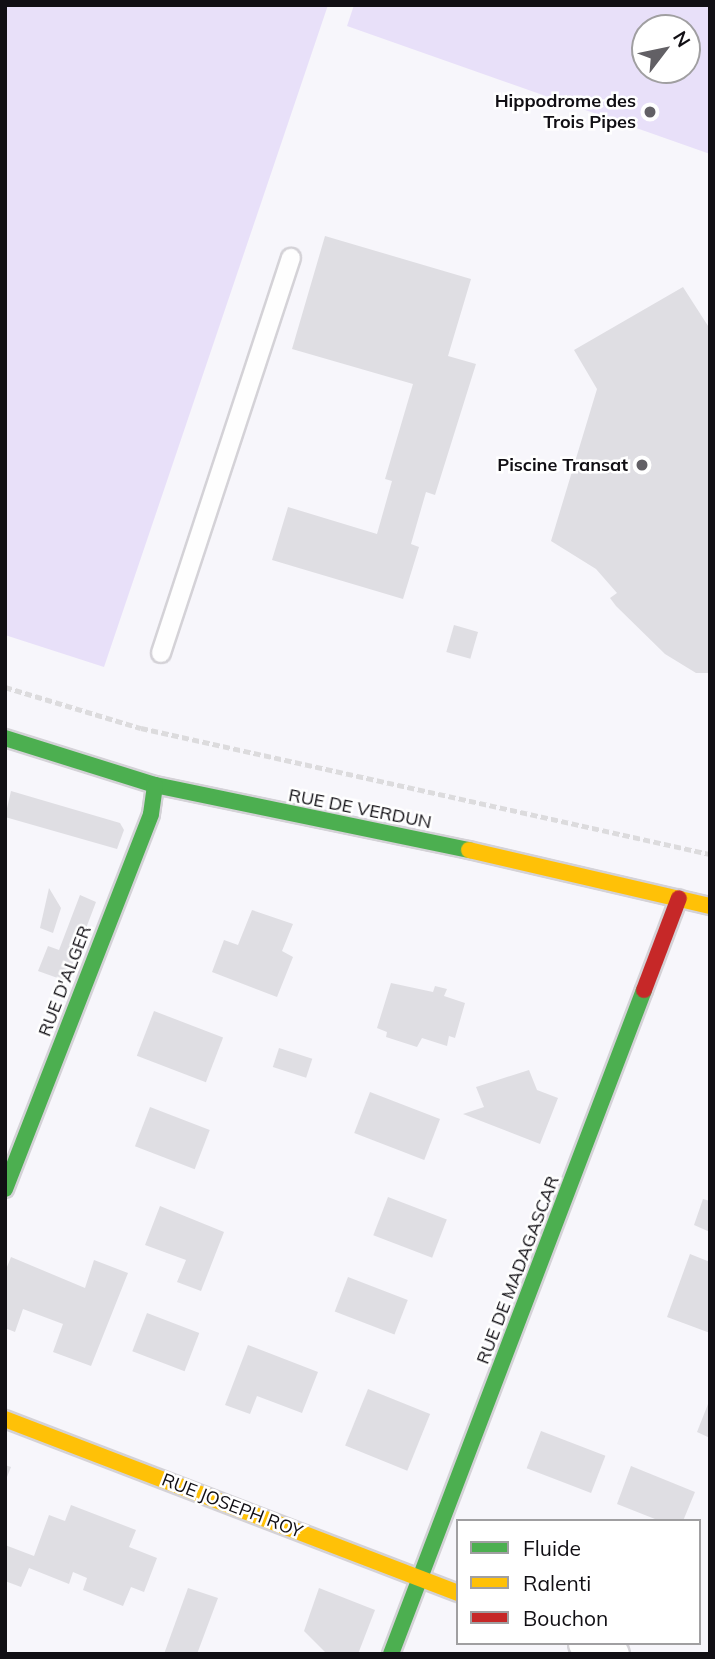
<!DOCTYPE html>
<style>
body{margin:0}
#map{position:relative;width:715px;height:1659px;overflow:hidden;background:#f7f6fb;font-family:Mulish,sans-serif}
div>[style]{position:absolute}
.green>*{inset:0;background:#e8e0f9}
.building>*{inset:0;background:#dfdee3;transform-origin:0 0}
.path>*{height:4.5px;margin-top:-2.25px;transform-origin:0;background:repeating-linear-gradient(90deg,#dcdbdd 0 7px,transparent 0 10.5px)}
.roads{filter:drop-shadow(2px 0 #d4d2d7) drop-shadow(-2px 0 #d4d2d7) drop-shadow(0 2px #d4d2d7) drop-shadow(0 -2px #d4d2d7)}
.lane>*{height:18px;margin:-9px;padding:0 9px;transform-origin:9px;border-radius:9px;background:#fefefe}
.street>*{height:33px;margin:-16.5px;padding:0 16.5px;transform-origin:16.5px;border-radius:16.5px;background:#fefefe}
.fast>*{height:16px;margin:-8px;padding:0 8px;transform-origin:8px;border-radius:8px;background:#4caf50}
.slow>*{height:16px;margin:-8px;padding:0 8px;transform-origin:8px;border-radius:8px;background:#ffc107}
.jam>*{height:16px;margin:-8px;padding:0 8px;transform-origin:8px;border-radius:8px;background:#c62828}
.dots>*{width:19px;height:19px;translate:-50% -50%;box-sizing:border-box;border:4px solid #fff;border-radius:50%}
span{translate:-50% -50%;white-space:nowrap;text-align:center;line-height:1.15;-webkit-text-stroke:5px #fff;paint-order:stroke}
.poi-label{font-size:18px;color:#110f14;font-weight:700}
.right{translate:-100% -50%;text-align:right}
.street-label{font-size:18px;color:#110f14}
.frame{position:absolute;inset:0;border:7px solid #110f14;pointer-events:none}
.legend{position:absolute;left:456px;top:1519px;width:245px;height:126px;box-sizing:border-box;background:#fff;border:2px solid #a09fa1;margin:0;padding:9px 12px;list-style:none;font-size:21px;color:#110f14}
.legend li{display:flex;align-items:center;gap:14px;height:35px}
.legend b{width:35px;border:2px solid #a09fa1}
.north{position:absolute;left:631px;top:14px;width:70px;height:70px;box-sizing:border-box;background:#fff;border:2px solid #a09fa1;border-radius:50%;rotate:58deg;font-size:19px;font-weight:700;line-height:28px;text-align:center;color:#110f14}
.north::after{content:'';display:block;margin:auto;width:24px;height:32px;background:#626065;clip-path:polygon(50% 0,100% 100%,50% 72%,0 100%)}
</style>
<div id="map">
<div class="green">
<div style="clip-path:polygon(5px 5px,328px 5px,104px 667px,5px 635px)"></div>
<div style="clip-path:polygon(evenodd,354px 5px,710px 5px,710px 154px,347px 26px,354px 5px,645px 28px,687px 28px,687px 70px,645px 70px,645px 28px)"></div>
</div>
<div class="building">
<div style="clip-path:polygon(325px 236px,471px 279px,448px 356px,476px 364px,435px 495px,426px 492px,411px 544px,419px 547px,403px 599px,272px 560px,288px 507px,377px 534px,392px 481px,385px 479px,413px 384px,292px 349px)"></div>
<div style="clip-path:polygon(683px 287px,710px 329px,710px 673px,696px 673px,665px 654px,616px 606px,610px 598px,617px 593px,596px 569px,551px 541px,597px 389px,574px 350px)"></div>
<div style="left:454px;top:625px;width:25px;height:28px;rotate:16deg"></div>
<div style="clip-path:polygon(11px 791px,120px 823px,124px 830px,117px 849px,5px 817px)"></div>
<div style="clip-path:polygon(49px 888px,61px 908px,53px 933px,40px 928px)"></div>
<div style="clip-path:polygon(80px 895px,96px 902px,66px 981px,38px 971px,48px 946px,59px 950px)"></div>
<div style="clip-path:polygon(252px 910px,293px 924px,282px 951px,293px 957px,277px 997px,212px 972px,224px 940px,238px 945px)"></div>
<div style="clip-path:polygon(391px 983px,433px 992px,435px 986px,447px 989px,444px 996px,465px 1003px,455px 1038px,449px 1036px,447px 1046px,422px 1038px,417px 1047px,386px 1037px,387px 1032px,377px 1028px)"></div>
<div style="left:154px;top:1011px;width:74px;height:48px;rotate:21deg"></div>
<div style="left:279px;top:1048px;width:35px;height:20px;rotate:18deg"></div>
<div style="clip-path:polygon(529px 1070px,537px 1090px,558px 1098px,540px 1144px,463px 1114px,484px 1107px,476px 1087px)"></div>
<div style="left:370px;top:1092px;width:75px;height:44px;rotate:21deg"></div>
<div style="left:150px;top:1107px;width:64px;height:42px;rotate:21deg"></div>
<div style="left:388px;top:1197px;width:63px;height:41px;rotate:21deg"></div>
<div style="clip-path:polygon(703px 1199px,710px 1201px,710px 1232px,694px 1225px)"></div>
<div style="clip-path:polygon(160px 1206px,224px 1232px,201px 1291px,177px 1282px,186px 1260px,145px 1245px)"></div>
<div style="clip-path:polygon(690px 1254px,710px 1262px,710px 1333px,667px 1317px)"></div>
<div style="clip-path:polygon(11px 1257px,85px 1288px,94px 1260px,128px 1273px,91px 1366px,53px 1352px,63px 1324px,23px 1309px,15px 1332px,5px 1328px,5px 1272px)"></div>
<div style="left:348px;top:1277px;width:64px;height:37px;rotate:21deg"></div>
<div style="left:147px;top:1313px;width:56px;height:41px;rotate:21deg"></div>
<div style="clip-path:polygon(248px 1345px,318px 1372px,302px 1413px,257px 1396px,250px 1414px,225px 1405px)"></div>
<div style="left:368px;top:1389px;width:67px;height:61px;rotate:22deg"></div>
<div style="clip-path:polygon(710px 1399px,710px 1438px,697px 1432px)"></div>
<div style="left:541px;top:1431px;width:69px;height:40px;rotate:21deg"></div>
<div style="clip-path:polygon(5px 1465px,11px 1467px,5px 1482px)"></div>
<div style="clip-path:polygon(631px 1466px,695px 1492px,683px 1521px,660px 1521px,617px 1504px)"></div>
<div style="clip-path:polygon(71px 1505px,136px 1530px,129px 1547px,157px 1558px,144px 1592px,131px 1587px,123px 1606px,83px 1590px,87px 1578px,73px 1572px,69px 1584px,29px 1568px,21px 1587px,5px 1581px,5px 1545px,34px 1556px,49px 1515px,65px 1521px)"></div>
<div style="clip-path:polygon(188px 1588px,218px 1598px,197px 1654px,164px 1654px)"></div>
<div style="clip-path:polygon(319px 1588px,375px 1610px,358px 1654px,327px 1654px,304px 1631px)"></div>
</div>
<div class="path">
<div style="left:5px;top:687px;width:142px;rotate:16.8deg"></div>
<div style="left:141px;top:728px;width:583px;rotate:12.49deg"></div>
</div>
<div class="roads">
<div class="lane">
<div style="left:161px;top:653px;width:416px;rotate:-71.8deg"></div>
</div>
<div class="street">
<div style="left:585px;top:1643px;width:29px;rotate:22deg"></div>
</div>
<div class="fast">
<div style="left:5px;top:738px;width:157px;rotate:17.4deg"></div>
<div style="left:155px;top:785px;width:321px;rotate:11.7deg"></div>
<div style="left:5px;top:1189px;width:402px;rotate:-68.7deg"></div>
<div style="left:151px;top:814px;width:29px;rotate:-82deg"></div>
<div style="left:391px;top:1654px;width:711px;rotate:-69.14deg"></div>
</div>
<div class="slow">
<div style="left:469px;top:850px;width:247px;rotate:13.1deg"></div>
<div style="left:5px;top:1419px;width:485px;rotate:21deg"></div>
</div>
<div class="jam">
<div style="left:644px;top:990px;width:98px;rotate:-69.2deg"></div>
</div>
</div>
<div class="dots">
<div style="left:650px;top:112px;background:#626065"></div>
<div style="left:642px;top:465px;background:#626065"></div>
</div>
<div class="poi-label">
<span class="right" style="left:636px;top:112px">Hippodrome des<br>Trois Pipes</span>
<span class="right" style="left:628px;top:465px">Piscine Transat</span>
</div>
<div class="street-label">
<span style="left:360px;top:809px;rotate:11deg">RUE DE VERDUN</span>
<span style="left:65px;top:981px;rotate:-69deg">RUE D'ALGER</span>
<span style="left:518px;top:1270px;rotate:-69deg">RUE DE MADAGASCAR</span>
<span style="left:232px;top:1506px;rotate:21deg">RUE JOSEPH ROY</span>
</div>
<div class="frame"></div>
<ul class="legend">
<li><b style="height:9px;background:#4caf50"></b>Fluide</li>
<li><b style="height:9px;background:#ffc107"></b>Ralenti</li>
<li><b style="height:9px;background:#c62828"></b>Bouchon</li>
</ul>
<div class="north">N</div>
</div>
